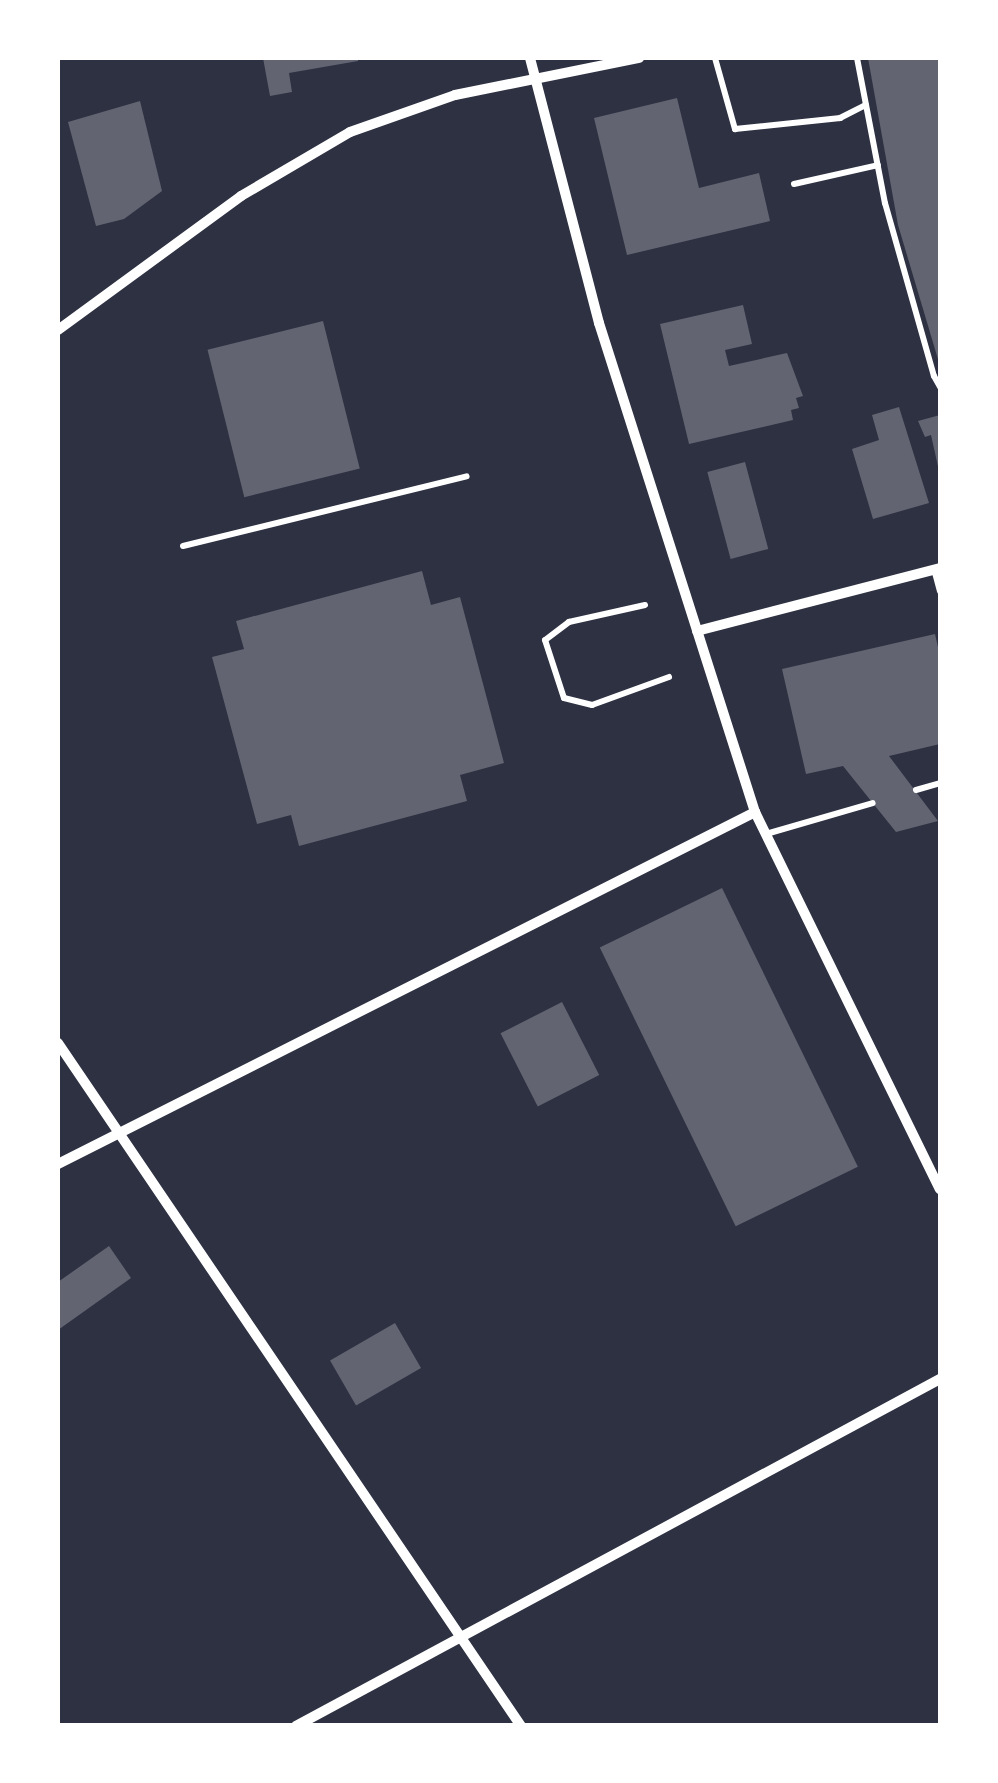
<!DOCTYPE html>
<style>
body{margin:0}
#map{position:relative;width:998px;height:1783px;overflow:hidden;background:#2d3142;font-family:"Roboto Condensed",sans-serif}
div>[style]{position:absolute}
.building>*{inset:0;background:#626471;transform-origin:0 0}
.path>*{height:6px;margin:-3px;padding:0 3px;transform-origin:3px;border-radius:3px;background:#fff}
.service>*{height:6px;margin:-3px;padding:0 3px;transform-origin:3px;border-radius:3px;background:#fff}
.minor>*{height:10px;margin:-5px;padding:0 5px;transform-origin:5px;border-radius:5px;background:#fff}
span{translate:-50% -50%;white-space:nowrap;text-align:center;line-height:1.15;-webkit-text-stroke:8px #fff;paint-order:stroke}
.frame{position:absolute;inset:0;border:60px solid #fff;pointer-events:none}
</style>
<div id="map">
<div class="building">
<div style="clip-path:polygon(263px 58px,358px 58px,358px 61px,289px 73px,292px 92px,270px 96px)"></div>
<div style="clip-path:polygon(868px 58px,940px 58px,940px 366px,898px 225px)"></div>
<div style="clip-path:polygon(677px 98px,699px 188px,759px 173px,770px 221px,627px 255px,594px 118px)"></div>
<div style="clip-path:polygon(140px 101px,162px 191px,124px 219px,96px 226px,68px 122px)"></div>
<div style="clip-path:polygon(743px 305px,752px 344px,725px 350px,729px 366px,787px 353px,803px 396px,796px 398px,799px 408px,791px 410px,793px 420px,689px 444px,660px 324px)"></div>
<div style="left:323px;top:321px;width:152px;height:119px;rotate:76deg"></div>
<div style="clip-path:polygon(899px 407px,929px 503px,873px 519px,852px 449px,879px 440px,872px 415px)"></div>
<div style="clip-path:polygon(940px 415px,940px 471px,939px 471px,931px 435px,925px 437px,918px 421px)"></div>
<div style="left:745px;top:462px;width:90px;height:39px;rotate:75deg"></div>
<div style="clip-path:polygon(422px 571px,431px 605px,460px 597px,504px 763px,460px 775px,467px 801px,299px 846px,291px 815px,257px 824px,212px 657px,244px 649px,236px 621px)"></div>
<div style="clip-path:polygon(935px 634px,940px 656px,940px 744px,889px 756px,938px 821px,896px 832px,843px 766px,806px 774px,782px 669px)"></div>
<div style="left:722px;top:888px;width:310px;height:136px;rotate:64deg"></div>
<div style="left:562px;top:1002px;width:82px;height:69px;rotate:63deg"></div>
<div style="clip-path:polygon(109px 1246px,131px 1278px,58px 1330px,58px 1282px)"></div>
<div style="left:395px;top:1323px;width:52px;height:75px;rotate:60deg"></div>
</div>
<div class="path">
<div style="left:183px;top:546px;width:292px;rotate:-13.8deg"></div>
<div style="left:645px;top:605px;width:78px;rotate:167.4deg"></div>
<div style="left:569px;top:622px;width:30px;rotate:143deg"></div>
<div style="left:545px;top:640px;width:61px;rotate:71.9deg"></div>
<div style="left:564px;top:698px;width:29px;rotate:14deg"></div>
<div style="left:592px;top:705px;width:82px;rotate:-20deg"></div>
</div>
<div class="service">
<div style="left:715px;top:58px;width:74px;rotate:74.3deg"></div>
<div style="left:735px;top:129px;width:106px;rotate:-6deg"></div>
<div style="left:840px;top:118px;width:29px;rotate:-27deg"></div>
<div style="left:857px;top:58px;width:148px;rotate:79.1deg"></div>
<div style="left:885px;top:203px;width:180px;rotate:74.2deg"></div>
<div style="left:934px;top:376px;width:13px;rotate:61deg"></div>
<div style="left:794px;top:184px;width:86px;rotate:-12.7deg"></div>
<div style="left:934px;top:569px;width:23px;rotate:75deg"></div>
<div style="left:916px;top:790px;width:25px;rotate:-16deg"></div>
<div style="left:766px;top:834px;width:111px;rotate:-16.2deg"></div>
</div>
<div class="minor">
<div style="left:530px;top:58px;width:274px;rotate:75.4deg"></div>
<div style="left:599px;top:323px;width:513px;rotate:72.31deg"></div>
<div style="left:755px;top:812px;width:420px;rotate:63.9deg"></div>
<div style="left:58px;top:330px;width:227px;rotate:-36.2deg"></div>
<div style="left:241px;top:196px;width:126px;rotate:-30.4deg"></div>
<div style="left:350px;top:132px;width:111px;rotate:-19.4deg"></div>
<div style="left:455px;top:95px;width:188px;rotate:-11.4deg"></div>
<div style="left:697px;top:631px;width:251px;rotate:-14.5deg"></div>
<div style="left:58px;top:1043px;width:825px;rotate:55.87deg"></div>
<div style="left:58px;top:1164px;width:781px;rotate:-26.79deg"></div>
<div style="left:296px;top:1726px;width:732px;rotate:-28.32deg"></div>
</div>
<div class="frame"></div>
</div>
